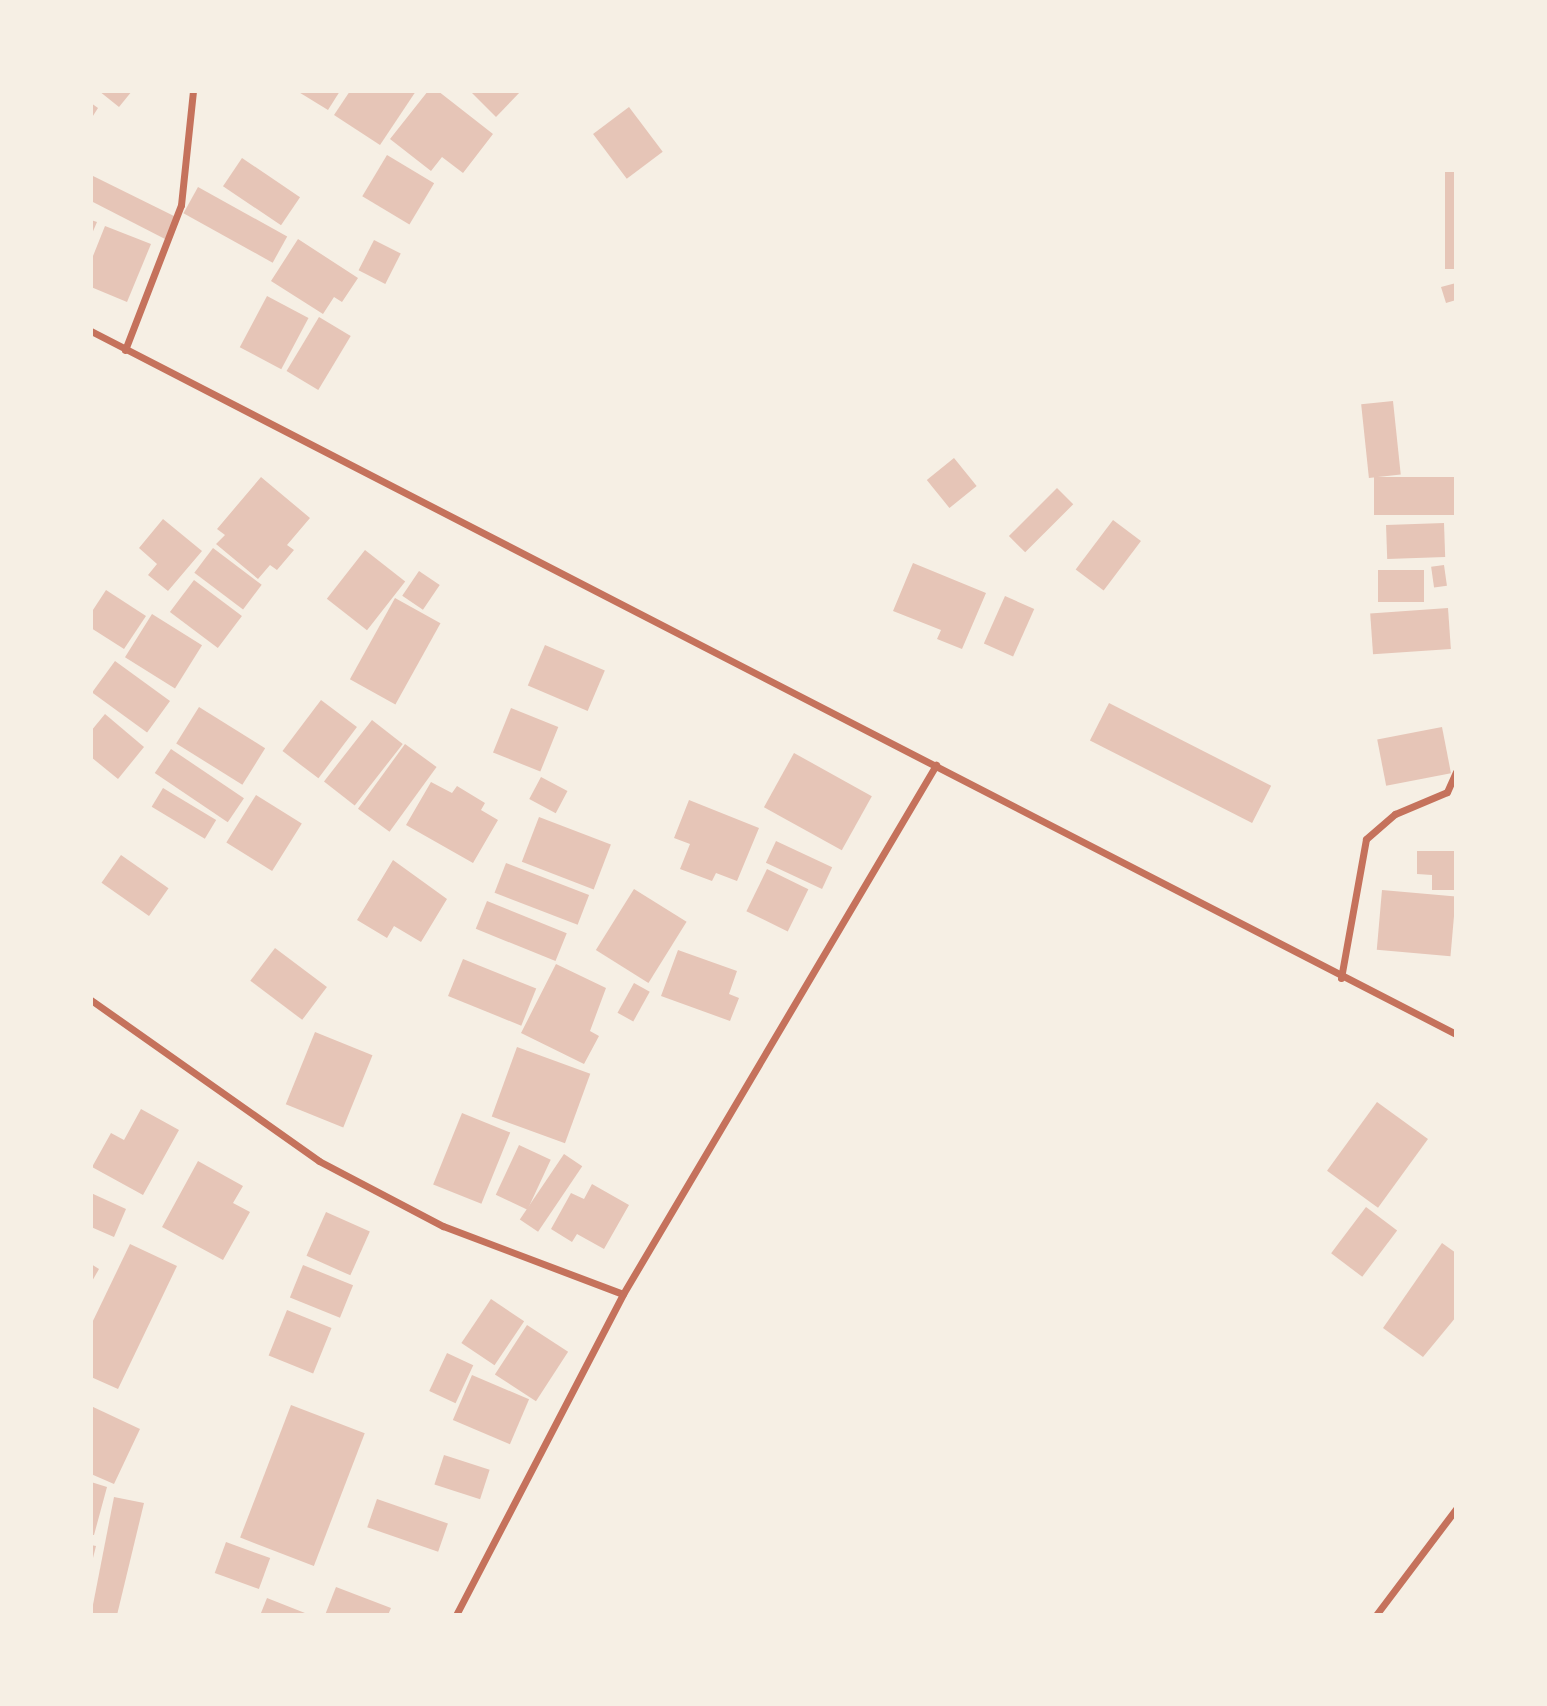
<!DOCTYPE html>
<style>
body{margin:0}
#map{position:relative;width:1547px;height:1706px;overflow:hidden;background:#f6efe4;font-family:Arial,sans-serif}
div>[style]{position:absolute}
.building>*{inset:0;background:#e6c5b7;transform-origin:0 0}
.minor>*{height:7px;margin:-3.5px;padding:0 3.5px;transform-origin:3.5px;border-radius:3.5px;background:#c5725c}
span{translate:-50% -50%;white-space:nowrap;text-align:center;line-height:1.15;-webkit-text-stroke:7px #f6efe4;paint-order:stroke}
.frame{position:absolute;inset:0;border:93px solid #f6efe4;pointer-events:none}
</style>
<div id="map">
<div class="building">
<div style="clip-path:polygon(99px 91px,132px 91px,119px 107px)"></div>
<div style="clip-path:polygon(297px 91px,340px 91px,328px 110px)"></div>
<div style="clip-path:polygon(350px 91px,416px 91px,380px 145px,334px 115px)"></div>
<div style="clip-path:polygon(428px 91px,438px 91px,493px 134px,463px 173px,442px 157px,431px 171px,390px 139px)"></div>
<div style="clip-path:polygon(470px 91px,521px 91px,496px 117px)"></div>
<div style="clip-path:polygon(91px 103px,98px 108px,91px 119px)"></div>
<div style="left:629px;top:107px;width:56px;height:45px;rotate:53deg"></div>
<div style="left:387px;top:155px;width:55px;height:48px;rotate:31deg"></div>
<div style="left:242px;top:158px;width:70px;height:34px;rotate:34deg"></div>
<div style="left:1445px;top:172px;width:11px;height:97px"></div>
<div style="clip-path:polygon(91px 175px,176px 217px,165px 239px,91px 201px)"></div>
<div style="left:198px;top:187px;width:102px;height:30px;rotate:29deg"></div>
<div style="clip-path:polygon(91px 220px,97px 222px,91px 236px)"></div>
<div style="clip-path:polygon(105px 226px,151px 244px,127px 302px,91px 287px,91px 261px)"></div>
<div style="clip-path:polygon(298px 239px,358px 278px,342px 302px,334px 297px,323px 314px,271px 281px)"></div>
<div style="left:374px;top:240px;width:30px;height:34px;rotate:27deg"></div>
<div style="clip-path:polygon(1456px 283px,1456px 300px,1446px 303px,1441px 287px)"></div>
<div style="left:267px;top:296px;width:47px;height:58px;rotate:28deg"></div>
<div style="left:319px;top:317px;width:37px;height:63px;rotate:31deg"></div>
<div style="left:1393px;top:401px;width:74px;height:32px;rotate:84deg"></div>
<div style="left:954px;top:458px;width:36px;height:35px;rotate:51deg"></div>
<div style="clip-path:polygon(261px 477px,310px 518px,287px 545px,294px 550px,277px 570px,270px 565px,258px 579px,216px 544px,225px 535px,217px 529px)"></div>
<div style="left:1456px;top:477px;width:38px;height:82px;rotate:90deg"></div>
<div style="left:1057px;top:488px;width:23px;height:68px;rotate:45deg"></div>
<div style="clip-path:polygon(163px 519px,202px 551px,168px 591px,148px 575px,157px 564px,139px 548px)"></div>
<div style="left:1113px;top:520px;width:35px;height:62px;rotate:37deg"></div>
<div style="left:1444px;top:523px;width:34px;height:58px;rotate:88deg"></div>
<div style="left:213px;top:548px;width:61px;height:31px;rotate:37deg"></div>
<div style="left:365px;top:550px;width:51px;height:62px;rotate:38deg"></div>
<div style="clip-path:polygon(913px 563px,986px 593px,962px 649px,937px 639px,941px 630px,893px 611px)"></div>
<div style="left:1444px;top:565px;width:21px;height:13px;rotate:82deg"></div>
<div style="left:1424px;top:570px;width:32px;height:46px;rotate:90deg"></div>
<div style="left:419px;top:571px;width:25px;height:30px;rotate:34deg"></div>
<div style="left:194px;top:580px;width:60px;height:40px;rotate:37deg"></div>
<div style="clip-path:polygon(106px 590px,146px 616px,124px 649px,91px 628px,91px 613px)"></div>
<div style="left:1005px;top:596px;width:32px;height:52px;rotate:24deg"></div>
<div style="left:395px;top:598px;width:52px;height:93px;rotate:29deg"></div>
<div style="left:1448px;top:608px;width:41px;height:78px;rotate:86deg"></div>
<div style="left:152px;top:614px;width:59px;height:51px;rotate:32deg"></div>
<div style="left:545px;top:645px;width:65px;height:44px;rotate:23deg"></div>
<div style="left:115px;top:661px;width:68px;height:39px;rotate:36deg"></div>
<div style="left:321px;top:700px;width:45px;height:64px;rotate:37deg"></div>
<div style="left:1109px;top:703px;width:182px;height:42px;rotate:27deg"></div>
<div style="left:199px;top:707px;width:78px;height:43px;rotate:32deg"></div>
<div style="left:511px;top:708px;width:51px;height:48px;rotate:22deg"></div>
<div style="clip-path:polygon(105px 714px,144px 747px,118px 779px,91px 757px,91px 731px)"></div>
<div style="left:372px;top:720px;width:39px;height:78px;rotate:38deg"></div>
<div style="left:1442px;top:727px;width:47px;height:66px;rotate:79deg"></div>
<div style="left:405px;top:744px;width:39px;height:80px;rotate:36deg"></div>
<div style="left:171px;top:749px;width:88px;height:29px;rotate:34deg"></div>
<div style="left:794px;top:753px;width:89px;height:62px;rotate:29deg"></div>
<div style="left:541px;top:777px;width:30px;height:25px;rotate:28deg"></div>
<div style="clip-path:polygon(431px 782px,452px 793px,457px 786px,485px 803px,481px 810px,498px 820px,473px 863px,406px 825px)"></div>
<div style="left:163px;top:788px;width:62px;height:22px;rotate:31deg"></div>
<div style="left:256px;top:795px;width:54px;height:56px;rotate:32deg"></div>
<div style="clip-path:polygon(689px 800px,759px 828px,737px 881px,716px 873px,712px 881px,680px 869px,690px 844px,674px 838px)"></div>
<div style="left:539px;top:817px;width:77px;height:48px;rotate:21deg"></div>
<div style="left:776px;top:841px;width:62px;height:24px;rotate:25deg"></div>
<div style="clip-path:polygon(1417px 851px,1456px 851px,1456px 890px,1432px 890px,1432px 875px,1417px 874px)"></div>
<div style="left:121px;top:855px;width:58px;height:34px;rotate:35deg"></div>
<div style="clip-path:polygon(393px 860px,447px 899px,421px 942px,394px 926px,387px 938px,357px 920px)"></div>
<div style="left:506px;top:863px;width:89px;height:32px;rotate:21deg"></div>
<div style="left:767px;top:869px;width:46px;height:47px;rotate:26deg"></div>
<div style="left:634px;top:889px;width:62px;height:72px;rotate:32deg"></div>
<div style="left:1382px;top:890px;width:74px;height:60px;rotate:5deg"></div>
<div style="left:487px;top:901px;width:86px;height:30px;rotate:22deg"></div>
<div style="left:275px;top:948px;width:65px;height:41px;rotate:37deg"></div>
<div style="clip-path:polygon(678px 950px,737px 971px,729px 994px,739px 998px,730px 1021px,661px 996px)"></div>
<div style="left:463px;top:959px;width:79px;height:40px;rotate:22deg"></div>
<div style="clip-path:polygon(556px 964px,606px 988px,590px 1031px,599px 1036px,584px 1064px,521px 1033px)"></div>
<div style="left:634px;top:983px;width:18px;height:34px;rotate:29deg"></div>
<div style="left:315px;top:1032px;width:62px;height:78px;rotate:22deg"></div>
<div style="left:517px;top:1047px;width:78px;height:74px;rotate:20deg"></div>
<div style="left:1377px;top:1102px;width:63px;height:85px;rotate:36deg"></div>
<div style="clip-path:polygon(141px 1109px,179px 1130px,143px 1195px,92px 1167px,111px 1133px,124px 1140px)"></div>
<div style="left:462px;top:1113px;width:52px;height:77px;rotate:22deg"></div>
<div style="left:519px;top:1145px;width:35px;height:55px;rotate:25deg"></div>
<div style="left:564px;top:1154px;width:22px;height:79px;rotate:34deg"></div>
<div style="clip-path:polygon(198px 1161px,243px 1186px,233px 1203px,250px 1212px,223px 1260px,162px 1227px)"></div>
<div style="clip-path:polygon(592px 1184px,629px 1205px,604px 1249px,577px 1234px,572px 1242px,551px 1229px,571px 1193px,584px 1199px)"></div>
<div style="clip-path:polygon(91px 1193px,126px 1209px,114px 1237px,91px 1227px)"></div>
<div style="left:1366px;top:1207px;width:39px;height:58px;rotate:37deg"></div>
<div style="left:326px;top:1212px;width:48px;height:48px;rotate:24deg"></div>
<div style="clip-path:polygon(1442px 1243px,1456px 1253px,1456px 1317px,1423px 1357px,1383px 1328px)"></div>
<div style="clip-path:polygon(130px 1244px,177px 1266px,118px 1389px,91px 1377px,91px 1325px)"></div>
<div style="clip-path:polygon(91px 1264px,99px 1269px,91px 1283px)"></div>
<div style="left:303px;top:1265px;width:54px;height:35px;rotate:22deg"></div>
<div style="left:491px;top:1299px;width:40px;height:53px;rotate:34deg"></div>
<div style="left:287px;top:1310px;width:48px;height:49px;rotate:22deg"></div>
<div style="left:527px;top:1325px;width:49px;height:59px;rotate:33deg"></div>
<div style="left:447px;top:1353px;width:29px;height:42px;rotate:25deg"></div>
<div style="left:472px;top:1375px;width:62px;height:49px;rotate:23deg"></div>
<div style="left:291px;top:1405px;width:79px;height:142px;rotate:21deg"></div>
<div style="clip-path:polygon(91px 1406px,140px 1429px,114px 1484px,91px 1474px)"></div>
<div style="left:444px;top:1455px;width:48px;height:31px;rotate:18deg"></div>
<div style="clip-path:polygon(91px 1482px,107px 1487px,94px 1535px,91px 1535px)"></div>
<div style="clip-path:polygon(114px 1497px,144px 1503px,117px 1615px,91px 1615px)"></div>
<div style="left:377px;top:1499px;width:75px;height:30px;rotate:19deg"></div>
<div style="left:226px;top:1542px;width:47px;height:33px;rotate:20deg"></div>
<div style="clip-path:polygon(91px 1545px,96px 1546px,92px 1562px,91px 1562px)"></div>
<div style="clip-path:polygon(336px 1587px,391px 1608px,388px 1615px,325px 1615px)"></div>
<div style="clip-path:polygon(267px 1598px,310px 1615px,261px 1613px)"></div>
</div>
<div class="minor">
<div style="left:91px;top:331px;width:1535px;rotate:27.25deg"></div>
<div style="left:125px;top:350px;width:155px;rotate:-68.9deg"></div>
<div style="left:181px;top:205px;width:115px;rotate:-84deg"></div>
<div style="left:1341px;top:978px;width:141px;rotate:-79.8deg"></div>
<div style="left:1366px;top:839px;width:38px;rotate:-41deg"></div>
<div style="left:1395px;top:814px;width:56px;rotate:-22.9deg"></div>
<div style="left:1447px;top:792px;width:22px;rotate:-66deg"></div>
<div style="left:91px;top:1000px;width:279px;rotate:35.2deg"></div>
<div style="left:319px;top:1161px;width:140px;rotate:27.7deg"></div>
<div style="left:443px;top:1226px;width:192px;rotate:20.7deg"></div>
<div style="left:456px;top:1615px;width:362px;rotate:-62.5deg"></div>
<div style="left:623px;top:1294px;width:615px;rotate:-59.39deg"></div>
<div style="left:1376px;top:1615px;width:133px;rotate:-53deg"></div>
</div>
<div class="frame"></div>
</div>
